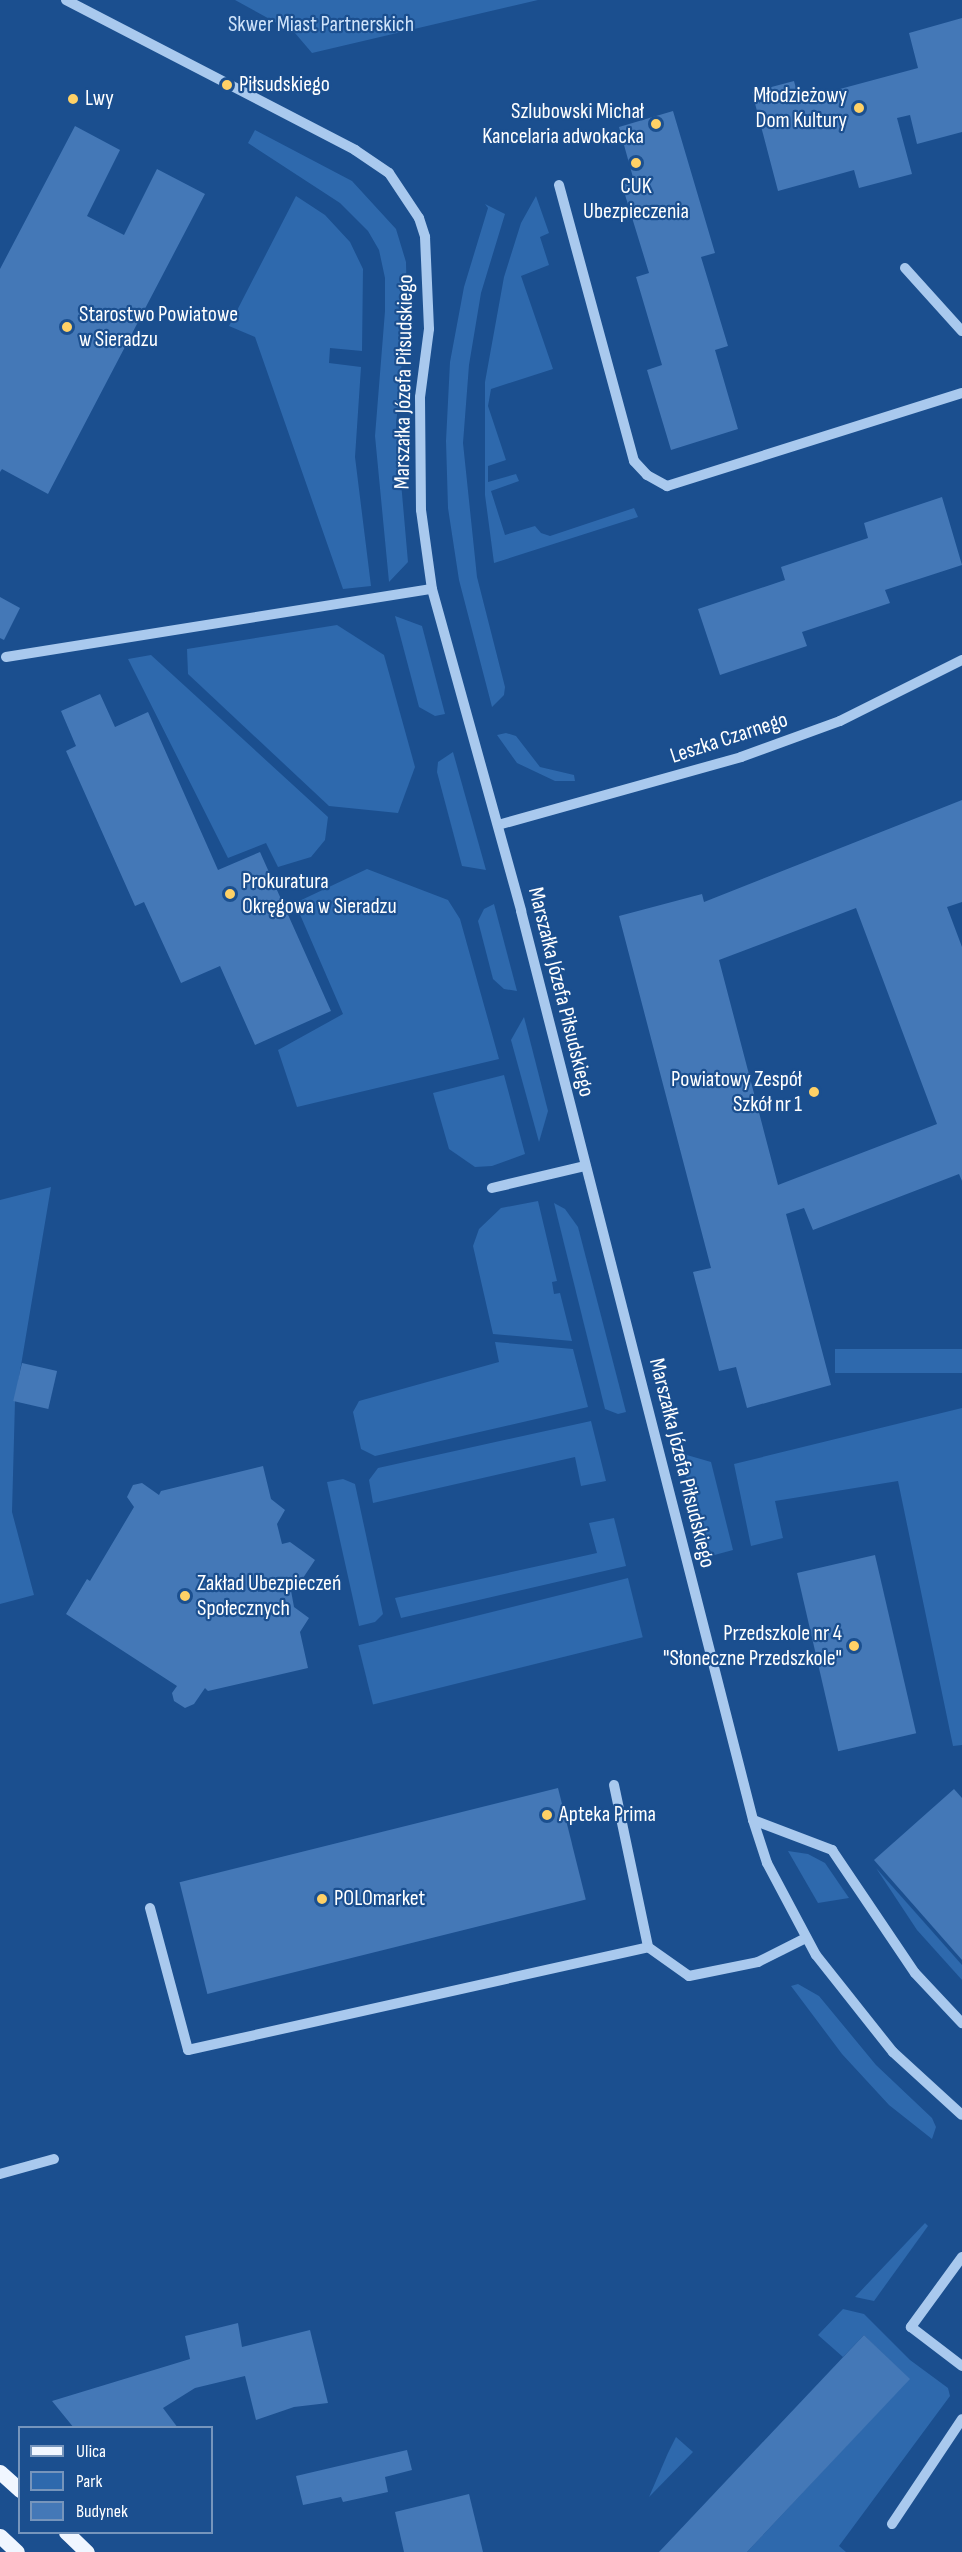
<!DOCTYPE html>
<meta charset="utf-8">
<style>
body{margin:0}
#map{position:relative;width:962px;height:2552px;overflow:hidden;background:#1b4f8f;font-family:"Sofia Sans Condensed",sans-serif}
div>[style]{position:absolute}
.green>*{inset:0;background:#2e69ad;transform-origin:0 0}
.building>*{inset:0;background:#4478b7;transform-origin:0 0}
.minor>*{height:10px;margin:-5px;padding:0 5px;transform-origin:5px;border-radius:5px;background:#a9c9ee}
.major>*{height:15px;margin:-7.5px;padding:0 7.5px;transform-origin:7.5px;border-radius:7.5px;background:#f0f6ff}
.dots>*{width:16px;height:16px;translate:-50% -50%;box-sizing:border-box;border:3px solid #1b4f8f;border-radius:50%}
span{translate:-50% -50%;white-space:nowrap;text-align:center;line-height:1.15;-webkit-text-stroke:4.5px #1b4f8f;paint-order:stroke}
.park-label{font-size:22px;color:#cfe3fa}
.poi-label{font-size:22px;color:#fff}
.left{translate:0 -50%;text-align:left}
.right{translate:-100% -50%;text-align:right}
.street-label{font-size:22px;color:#fff}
.legend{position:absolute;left:18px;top:2426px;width:195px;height:108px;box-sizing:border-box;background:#1b4f8f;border:2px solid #7695bc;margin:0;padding:8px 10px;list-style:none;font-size:18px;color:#fff}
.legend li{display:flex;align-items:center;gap:12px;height:30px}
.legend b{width:30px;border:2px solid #7695bc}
</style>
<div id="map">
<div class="green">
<div style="clip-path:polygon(235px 0,538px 0,312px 53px,295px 33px)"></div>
<div style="clip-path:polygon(255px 130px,352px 181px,396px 229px,406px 262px,407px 307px,396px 425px,408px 562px,389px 582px,375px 436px,385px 311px,385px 278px,379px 250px,368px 231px,340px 203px,248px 143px)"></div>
<div style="clip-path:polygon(296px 196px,325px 215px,350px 242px,363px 269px,362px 351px,330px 348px,329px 363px,361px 367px,355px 457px,371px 586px,343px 589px,255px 337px,229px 326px)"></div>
<div style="clip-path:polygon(536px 196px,549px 233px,540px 237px,549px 265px,521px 276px,553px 369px,491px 389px,488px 406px,506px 460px,488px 466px,488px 482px,516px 474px,519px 481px,491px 491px,505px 535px,535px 526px,541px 533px,550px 536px,634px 508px,638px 517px,494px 563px,485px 495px,485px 382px,504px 277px,521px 223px)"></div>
<div style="clip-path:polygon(485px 204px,505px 214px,481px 293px,469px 365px,463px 443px,477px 577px,505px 687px,504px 695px,492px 707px,459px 580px,448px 508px,446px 441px,450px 362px,464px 287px,488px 208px)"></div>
<div style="clip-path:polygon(395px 616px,422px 626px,445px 714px,435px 716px,419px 707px)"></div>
<div style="clip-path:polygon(337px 625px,384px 655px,415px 767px,398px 813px,329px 806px,188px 674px,187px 649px)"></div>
<div style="clip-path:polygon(151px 655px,328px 817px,325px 840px,311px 857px,278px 867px,266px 843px,228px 858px,128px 659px)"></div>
<div style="clip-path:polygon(506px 733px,516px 736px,540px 767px,574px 775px,575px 781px,555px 781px,517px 763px,497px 735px)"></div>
<div style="clip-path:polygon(453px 752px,486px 870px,462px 866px,437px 772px,438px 762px)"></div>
<div style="clip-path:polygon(367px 869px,448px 900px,460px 919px,499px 1059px,297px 1107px,278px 1050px,343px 1014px,295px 903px)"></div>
<div style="clip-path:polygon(494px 904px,517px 991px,504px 989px,493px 979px,478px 921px,484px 909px)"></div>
<div style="clip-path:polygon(524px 1017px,548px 1111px,539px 1142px,511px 1040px)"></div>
<div style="clip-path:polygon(504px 1075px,525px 1154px,492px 1166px,475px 1167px,449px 1149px,433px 1093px)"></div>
<div style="clip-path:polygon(51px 1187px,15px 1401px,12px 1512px,34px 1595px,0 1604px,0 1200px)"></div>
<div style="clip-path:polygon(538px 1201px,557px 1281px,552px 1282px,554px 1294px,560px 1293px,572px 1341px,493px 1334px,473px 1246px,479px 1229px,501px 1208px)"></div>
<div style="clip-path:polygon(554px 1203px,565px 1209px,578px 1227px,626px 1412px,618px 1414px,605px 1409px)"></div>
<div style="clip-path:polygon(495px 1342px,573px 1349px,588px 1407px,375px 1456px,361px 1449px,353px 1412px,359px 1401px,499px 1362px)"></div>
<div style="left:962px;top:1349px;width:24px;height:127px;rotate:90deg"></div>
<div style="clip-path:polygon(962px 1408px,962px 1745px,953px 1746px,898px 1481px,775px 1501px,783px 1538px,751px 1546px,734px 1464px)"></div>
<div style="clip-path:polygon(591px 1421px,606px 1481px,581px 1486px,575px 1457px,373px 1503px,369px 1480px,378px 1468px)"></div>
<div style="clip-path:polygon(680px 1453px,711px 1462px,733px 1550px,707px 1557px)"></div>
<div style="clip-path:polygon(343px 1479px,355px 1484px,383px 1614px,375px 1622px,359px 1626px,327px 1482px)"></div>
<div style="clip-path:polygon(614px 1518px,626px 1566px,401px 1618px,395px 1598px,597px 1553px,589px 1523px)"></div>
<div style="left:628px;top:1578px;width:61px;height:278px;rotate:76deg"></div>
<div style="clip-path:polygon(788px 1851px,808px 1854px,825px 1863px,849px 1898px,818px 1903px)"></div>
<div style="clip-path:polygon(876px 1868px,962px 1965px,962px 1980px,917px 1930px)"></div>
<div style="clip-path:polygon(798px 1984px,819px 1996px,876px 2065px,932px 2118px,936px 2127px,932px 2139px,889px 2105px,842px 2054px,791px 1986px)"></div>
<div style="clip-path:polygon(925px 2223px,928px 2226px,874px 2301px,855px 2297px)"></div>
<div style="clip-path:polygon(843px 2309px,864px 2314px,910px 2360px,948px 2388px,950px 2396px,839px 2546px,846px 2552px,747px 2552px,909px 2379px,864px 2335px,843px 2357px,818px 2335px)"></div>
<div style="clip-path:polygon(676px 2437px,693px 2452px,649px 2497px,668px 2453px)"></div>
</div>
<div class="building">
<div style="clip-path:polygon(962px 18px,962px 132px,917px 144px,910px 115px,897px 118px,912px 174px,859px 188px,854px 170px,778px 191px,752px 92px,794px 81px,799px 100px,918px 68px,909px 33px)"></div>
<div style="clip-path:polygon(673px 111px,715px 253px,701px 257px,728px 346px,715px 350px,738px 429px,671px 450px,647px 370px,662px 365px,636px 277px,649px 273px,622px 185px,634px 181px,619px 127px)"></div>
<div style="clip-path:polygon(75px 126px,120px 150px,87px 216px,124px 235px,157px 169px,205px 194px,48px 494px,2px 469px,0 472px,0 269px)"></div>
<div style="clip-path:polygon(942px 497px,962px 565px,885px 590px,890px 603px,802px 632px,807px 646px,720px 675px,698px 609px,785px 580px,781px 567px,868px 538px,864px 523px)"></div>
<div style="clip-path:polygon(0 597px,20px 608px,4px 640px,0 638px)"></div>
<div style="clip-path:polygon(100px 694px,115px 727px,148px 712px,218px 870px,260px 852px,331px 1011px,255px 1045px,220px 966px,181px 983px,144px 902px,135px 906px,66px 751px,76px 746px,61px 711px)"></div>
<div style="clip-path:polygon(evenodd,962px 800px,962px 902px,947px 907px,962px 947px,962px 1181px,959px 1174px,813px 1230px,804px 1208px,786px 1214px,831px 1385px,747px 1408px,736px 1367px,719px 1371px,693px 1272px,711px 1268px,619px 916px,702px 894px,704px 902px,962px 800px,856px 908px,937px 1124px,778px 1185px,719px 960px,856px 908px)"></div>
<div style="left:22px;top:1363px;width:36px;height:39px;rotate:13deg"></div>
<div style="clip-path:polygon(263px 1466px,271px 1499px,285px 1510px,277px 1524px,282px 1544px,290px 1542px,315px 1560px,299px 1584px,290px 1585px,294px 1607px,309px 1618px,300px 1632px,308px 1668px,208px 1691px,205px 1688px,194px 1704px,185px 1708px,174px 1701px,172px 1693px,177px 1686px,66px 1614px,87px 1579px,90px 1581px,134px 1507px,127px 1497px,133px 1485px,142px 1483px,159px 1495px,161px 1491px)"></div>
<div style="left:875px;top:1555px;width:183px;height:80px;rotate:77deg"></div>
<div style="left:558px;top:1788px;width:115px;height:390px;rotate:76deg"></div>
<div style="clip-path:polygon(954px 1789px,962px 1798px,962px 1960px,874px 1860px)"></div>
<div style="clip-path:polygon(238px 2323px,242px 2347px,310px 2330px,328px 2403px,294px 2407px,256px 2420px,245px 2376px,195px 2388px,163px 2408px,178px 2428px,74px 2428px,52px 2401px,190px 2359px,185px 2336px)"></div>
<div style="clip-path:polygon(864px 2335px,910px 2379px,747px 2552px,659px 2552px)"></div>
<div style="clip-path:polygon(407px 2450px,412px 2470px,385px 2477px,388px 2492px,343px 2502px,341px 2497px,303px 2505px,296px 2476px)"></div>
<div style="clip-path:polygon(469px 2494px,483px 2552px,404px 2552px,395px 2512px)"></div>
</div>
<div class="minor">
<div style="left:66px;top:0;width:326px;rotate:27.4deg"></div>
<div style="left:355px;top:150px;width:41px;rotate:34.1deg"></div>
<div style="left:389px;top:173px;width:54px;rotate:56.3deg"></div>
<div style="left:419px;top:218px;width:20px;rotate:72deg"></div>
<div style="left:425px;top:237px;width:92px;rotate:87.5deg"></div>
<div style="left:429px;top:329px;width:69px;rotate:97.5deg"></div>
<div style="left:420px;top:397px;width:113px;rotate:89.5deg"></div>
<div style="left:421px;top:510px;width:80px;rotate:82.1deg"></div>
<div style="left:432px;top:589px;width:334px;rotate:74.5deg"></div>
<div style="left:521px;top:911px;width:938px;rotate:75.68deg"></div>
<div style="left:753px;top:1820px;width:45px;rotate:72deg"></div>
<div style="left:767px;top:1863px;width:104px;rotate:62deg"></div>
<div style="left:816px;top:1955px;width:124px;rotate:51.6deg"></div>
<div style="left:893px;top:2052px;width:93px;rotate:42.4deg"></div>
<div style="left:559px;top:185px;width:286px;rotate:74.8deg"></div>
<div style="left:634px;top:461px;width:19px;rotate:47deg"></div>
<div style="left:647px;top:475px;width:23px;rotate:29deg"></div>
<div style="left:667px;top:486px;width:309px;rotate:-17.5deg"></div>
<div style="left:905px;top:268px;width:85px;rotate:47.9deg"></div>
<div style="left:6px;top:657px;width:431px;rotate:-9.1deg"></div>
<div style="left:498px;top:825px;width:252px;rotate:-15.6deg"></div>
<div style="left:741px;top:757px;width:105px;rotate:-20deg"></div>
<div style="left:840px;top:721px;width:136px;rotate:-26.6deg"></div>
<div style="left:492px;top:1188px;width:96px;rotate:-13.3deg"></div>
<div style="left:614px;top:1785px;width:166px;rotate:78.1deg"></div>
<div style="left:753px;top:1820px;width:85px;rotate:20.8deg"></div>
<div style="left:832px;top:1850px;width:148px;rotate:56deg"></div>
<div style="left:915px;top:1973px;width:69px;rotate:46.8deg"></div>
<div style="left:150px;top:1908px;width:147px;rotate:75deg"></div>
<div style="left:188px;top:2050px;width:471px;rotate:-12.6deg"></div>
<div style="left:648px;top:1947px;width:50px;rotate:35.3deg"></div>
<div style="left:689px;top:1976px;width:70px;rotate:-11.5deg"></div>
<div style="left:758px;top:1962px;width:54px;rotate:-26.6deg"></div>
<div style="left:0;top:2174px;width:56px;rotate:-15.5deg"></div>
<div style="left:962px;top:2257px;width:87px;rotate:126.1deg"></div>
<div style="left:911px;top:2327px;width:64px;rotate:37.4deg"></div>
<div style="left:892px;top:2524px;width:126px;rotate:-56.3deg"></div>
</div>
<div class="major">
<div style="left:0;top:2472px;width:27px;rotate:42deg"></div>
<div style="left:66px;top:2532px;width:29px;rotate:44deg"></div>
<div style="left:0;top:2536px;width:23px;rotate:43deg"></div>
</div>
<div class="dots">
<div style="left:227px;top:85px;background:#ffd166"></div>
<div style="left:73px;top:99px;background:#ffd166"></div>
<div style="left:859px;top:108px;background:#ffd166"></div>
<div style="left:656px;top:124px;background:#ffd166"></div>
<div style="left:636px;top:163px;background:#ffd166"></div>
<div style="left:67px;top:327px;background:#ffd166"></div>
<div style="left:230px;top:894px;background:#ffd166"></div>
<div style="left:814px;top:1092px;background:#ffd166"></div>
<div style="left:185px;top:1596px;background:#ffd166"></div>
<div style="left:854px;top:1646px;background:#ffd166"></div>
<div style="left:547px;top:1815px;background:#ffd166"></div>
<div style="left:322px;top:1899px;background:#ffd166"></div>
</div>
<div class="park-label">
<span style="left:321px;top:25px">Skwer Miast Partnerskich</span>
</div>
<div class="poi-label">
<span class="left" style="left:239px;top:85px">Piłsudskiego</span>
<span class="right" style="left:847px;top:108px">Młodzieżowy<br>Dom Kultury</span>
<span class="left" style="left:85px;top:99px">Lwy</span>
<span class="right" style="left:644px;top:124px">Szlubowski Michał<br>Kancelaria adwokacka</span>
<span style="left:636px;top:199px">CUK<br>Ubezpieczenia</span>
<span class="left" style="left:79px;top:327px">Starostwo Powiatowe<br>w Sieradzu</span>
<span class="left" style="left:242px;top:894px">Prokuratura<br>Okręgowa w Sieradzu</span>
<span class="right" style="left:802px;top:1092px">Powiatowy Zespół<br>Szkół nr 1</span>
<span class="left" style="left:197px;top:1596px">Zakład Ubezpieczeń<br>Społecznych</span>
<span class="right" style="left:842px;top:1646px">Przedszkole nr 4<br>"Słoneczne Przedszkole"</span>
<span class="left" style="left:559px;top:1815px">Apteka Prima</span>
<span class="left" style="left:334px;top:1899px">POLOmarket</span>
</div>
<div class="street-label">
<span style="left:404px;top:382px;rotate:-89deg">Marszałka Józefa Piłsudskiego</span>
<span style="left:729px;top:738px;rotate:-18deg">Leszka Czarnego</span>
<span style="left:561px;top:992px;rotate:76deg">Marszałka Józefa Piłsudskiego</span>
<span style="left:682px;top:1463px;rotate:76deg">Marszałka Józefa Piłsudskiego</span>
</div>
<ul class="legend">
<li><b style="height:8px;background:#f0f6ff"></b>Ulica</li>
<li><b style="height:16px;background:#2e69ad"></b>Park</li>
<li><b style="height:16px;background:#4478b7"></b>Budynek</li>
</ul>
</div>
